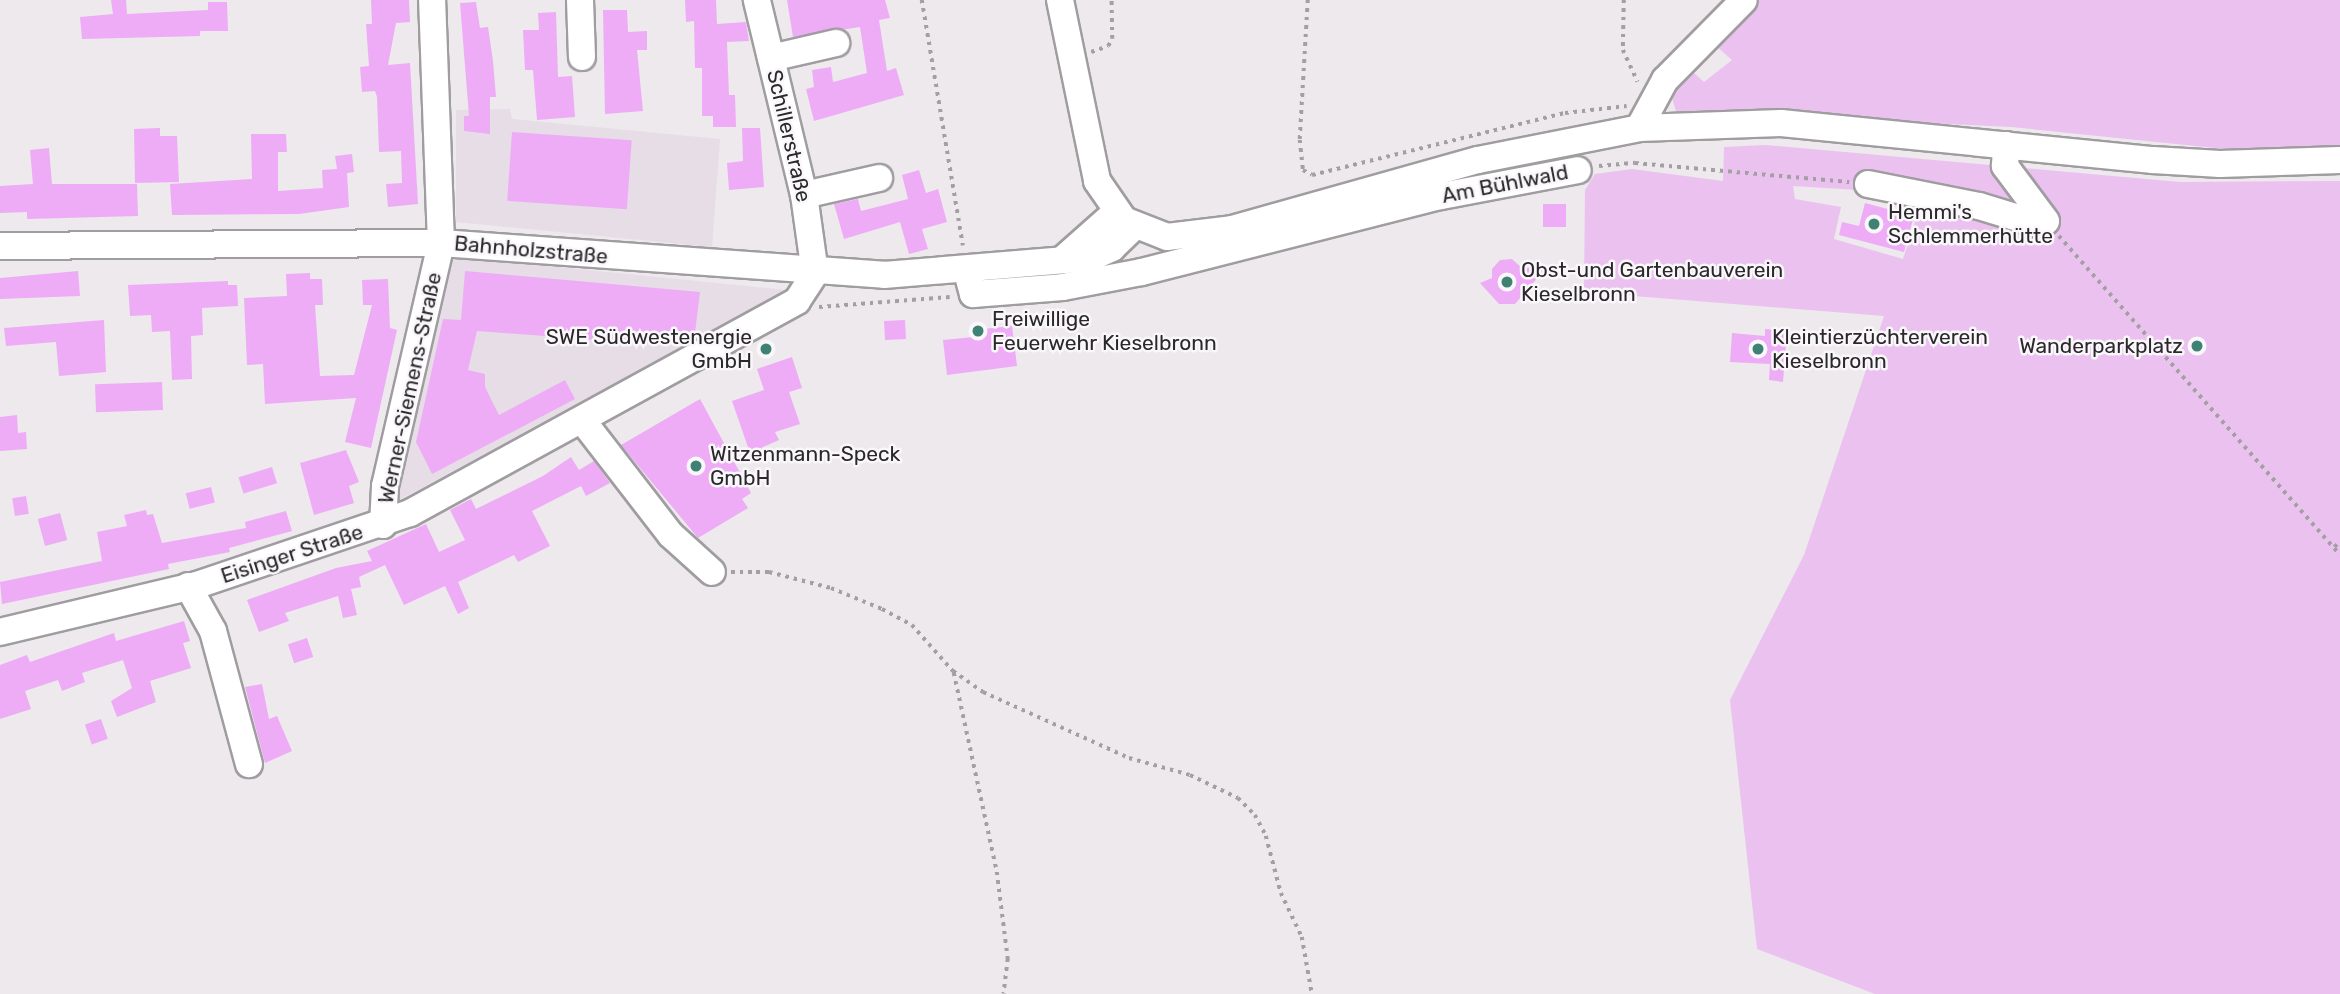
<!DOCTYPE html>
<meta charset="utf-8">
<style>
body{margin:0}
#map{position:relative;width:2340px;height:994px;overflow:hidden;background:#ede9ed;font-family:Rubik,sans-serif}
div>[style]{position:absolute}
.built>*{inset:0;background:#e7dde7}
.green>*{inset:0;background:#ebc1f0}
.building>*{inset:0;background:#eeacf6;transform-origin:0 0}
.path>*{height:3.5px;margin-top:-1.75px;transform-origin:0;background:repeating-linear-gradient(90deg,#a3a0a3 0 3.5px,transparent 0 8.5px)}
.roads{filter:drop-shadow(2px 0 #a09da0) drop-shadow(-2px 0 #a09da0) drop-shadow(0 2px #a09da0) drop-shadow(0 -2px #a09da0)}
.minor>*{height:26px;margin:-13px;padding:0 13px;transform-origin:13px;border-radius:13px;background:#fff}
.dots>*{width:19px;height:19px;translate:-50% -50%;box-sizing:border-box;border:4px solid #faf7fb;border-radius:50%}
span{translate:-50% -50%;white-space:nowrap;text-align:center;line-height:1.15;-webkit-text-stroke:5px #faf7fb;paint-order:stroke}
.street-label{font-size:21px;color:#2a282a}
.poi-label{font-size:21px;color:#2a282a}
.left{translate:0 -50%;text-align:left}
.right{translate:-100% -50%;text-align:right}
</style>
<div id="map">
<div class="built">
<div style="clip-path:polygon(510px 109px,512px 119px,720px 139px,712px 247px,456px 222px,456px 110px)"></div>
<div style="clip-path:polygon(448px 256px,787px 290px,399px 500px,396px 484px)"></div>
</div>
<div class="green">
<div style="clip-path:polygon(1756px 0,2340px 0,2340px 149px,2235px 150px,2011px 127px,1676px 111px,1671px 95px,1694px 73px,1704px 82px,1732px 60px,1716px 46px)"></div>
<div style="clip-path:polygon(evenodd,1766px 145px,2180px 182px,2340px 181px,2340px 994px,1875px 994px,1757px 949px,1730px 700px,1804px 555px,1884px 316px,1584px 292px,1585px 190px,1595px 174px,1632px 169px,1723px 181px,1724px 147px,1766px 145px,1793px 186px,1924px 194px,1903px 259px,1834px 239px,1841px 207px,1795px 199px,1793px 186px)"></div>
</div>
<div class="building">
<div style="clip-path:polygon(111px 0,126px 0,127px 14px,208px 10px,208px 2px,227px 2px,228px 31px,200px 31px,200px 36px,82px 39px,80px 17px,113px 14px)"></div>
<div style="clip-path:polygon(371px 0,409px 0,410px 22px,396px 23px,388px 65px,410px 63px,418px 204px,388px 207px,386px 184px,402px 183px,401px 151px,379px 152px,377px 97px,375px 91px,362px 92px,360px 67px,369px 66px,366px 24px,372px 24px)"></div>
<div style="clip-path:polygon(685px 0,716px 0,717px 24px,746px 22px,749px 41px,727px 42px,729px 95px,735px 95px,736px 127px,713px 127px,713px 116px,702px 116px,702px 68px,695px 68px,694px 21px,686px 22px)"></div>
<div style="clip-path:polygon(787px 0,885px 0,890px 18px,879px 20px,887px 71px,896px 68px,904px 95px,814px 121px,806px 89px,814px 87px,812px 70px,831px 67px,833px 82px,867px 73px,860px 27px,793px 37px)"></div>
<div style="clip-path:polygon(476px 2px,480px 28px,488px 27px,493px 61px,496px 97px,490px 97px,490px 134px,464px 131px,464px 116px,469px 116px,460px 3px)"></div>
<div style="clip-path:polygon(603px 10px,627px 10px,628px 32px,647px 31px,647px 50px,637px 50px,643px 111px,605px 114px)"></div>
<div style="clip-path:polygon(556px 12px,558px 77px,572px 76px,575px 117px,537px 120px,533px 70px,525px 70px,523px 30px,539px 30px,538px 13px)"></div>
<div style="clip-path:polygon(160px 128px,160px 136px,177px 136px,179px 182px,135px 183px,134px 129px)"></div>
<div style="clip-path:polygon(742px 128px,760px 128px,764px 187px,729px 190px,727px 163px,743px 161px)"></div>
<div style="left:512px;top:132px;width:120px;height:69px;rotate:4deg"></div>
<div style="clip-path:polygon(251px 134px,286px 134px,287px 152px,278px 152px,278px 191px,323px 188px,322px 170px,337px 169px,335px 156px,352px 154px,354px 172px,347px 173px,349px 207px,299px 214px,172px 215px,170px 184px,252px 179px)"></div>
<div style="clip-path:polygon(49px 148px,52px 184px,137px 184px,138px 216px,27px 219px,27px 212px,0 213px,0 186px,33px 184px,30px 150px)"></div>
<div style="clip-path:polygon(919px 170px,926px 193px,938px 189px,947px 222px,922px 229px,928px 249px,909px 254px,900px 222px,844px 239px,834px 204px,858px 199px,861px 211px,908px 199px,902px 175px)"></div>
<div style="clip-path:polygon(1865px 203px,1914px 216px,1904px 252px,1839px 235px,1842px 222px,1859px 226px)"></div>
<div style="left:1543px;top:204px;width:23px;height:23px"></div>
<div style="clip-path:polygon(1512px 259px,1522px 268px,1547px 267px,1515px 304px,1499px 304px,1480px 283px,1492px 278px,1492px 269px,1500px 260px)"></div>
<div style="clip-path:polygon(78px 271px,80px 296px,0 299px,0 278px)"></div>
<div style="clip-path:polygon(465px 271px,700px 292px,695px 333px,669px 331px,667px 345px,477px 331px,468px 370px,485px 374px,485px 387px,499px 415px,565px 380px,575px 399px,432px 474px,416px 442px,443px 319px,461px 320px)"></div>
<div style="clip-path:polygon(310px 273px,310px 279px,322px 279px,323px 305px,315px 305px,320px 376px,354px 375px,372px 305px,363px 305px,362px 280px,388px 279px,390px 328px,397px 330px,371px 448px,345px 442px,356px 398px,265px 404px,263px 364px,247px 365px,244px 298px,287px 296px,286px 274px)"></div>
<div style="clip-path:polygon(228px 281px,228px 285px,237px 285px,238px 306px,202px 308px,203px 335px,191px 336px,192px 379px,172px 380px,170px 331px,152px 332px,151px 315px,130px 316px,128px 285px)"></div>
<div style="clip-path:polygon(104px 320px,106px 372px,59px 376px,56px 342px,6px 346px,4px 328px)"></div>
<div style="left:905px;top:320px;width:19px;height:21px;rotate:87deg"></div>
<div style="clip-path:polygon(1012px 326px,1017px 366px,947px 375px,943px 340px,984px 336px,983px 329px)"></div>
<div style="clip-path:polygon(1765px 329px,1787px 331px,1783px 382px,1769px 380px,1770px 364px,1730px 362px,1732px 333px,1765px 336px)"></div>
<div style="clip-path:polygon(792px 357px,802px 388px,789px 392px,800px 424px,775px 432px,779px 440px,750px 453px,732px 401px,764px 390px,757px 369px)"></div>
<div style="left:162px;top:382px;width:28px;height:67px;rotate:88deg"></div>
<div style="clip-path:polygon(700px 399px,751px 493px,742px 499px,748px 508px,698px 538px,621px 445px)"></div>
<div style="clip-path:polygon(17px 415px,18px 433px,26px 432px,27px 449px,0 451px,0 417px)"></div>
<div style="clip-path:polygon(346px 450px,359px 482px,349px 486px,354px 503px,314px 515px,300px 463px)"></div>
<div style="clip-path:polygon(571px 457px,579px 470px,594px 461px,610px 483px,586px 496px,581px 486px,532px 511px,550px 546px,518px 562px,514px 555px,458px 582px,469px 608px,458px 614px,445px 586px,404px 605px,385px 565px,359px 577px,361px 587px,351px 589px,357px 615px,343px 618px,338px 596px,285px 613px,289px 621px,259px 632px,247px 600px,336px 568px,372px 561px,367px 551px,426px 524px,439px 552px,465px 540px,450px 510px,471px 499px,476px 509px,543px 476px)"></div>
<div style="left:272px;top:467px;width:17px;height:35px;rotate:73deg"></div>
<div style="left:211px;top:487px;width:16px;height:26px;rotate:76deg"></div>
<div style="left:26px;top:496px;width:18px;height:14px;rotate:81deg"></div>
<div style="clip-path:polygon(146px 510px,147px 515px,153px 514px,162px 543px,246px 528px,245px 522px,286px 511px,292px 531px,229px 548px,230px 552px,168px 564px,169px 569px,2px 604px,0 582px,102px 561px,97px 532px,127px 526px,124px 515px)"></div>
<div style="left:60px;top:513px;width:28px;height:23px;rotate:75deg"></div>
<div style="clip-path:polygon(184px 621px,190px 641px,183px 643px,191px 668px,150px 681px,156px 702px,117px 717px,111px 701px,132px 688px,123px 660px,82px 673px,85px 682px,62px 691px,58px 680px,25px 691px,31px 709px,0 719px,0 665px,27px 655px,30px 662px,114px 633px,116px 641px)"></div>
<div style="left:307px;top:638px;width:20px;height:20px;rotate:72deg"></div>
<div style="clip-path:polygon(262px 684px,269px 719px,277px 716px,292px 751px,265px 763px,245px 687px)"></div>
<div style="left:101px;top:719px;width:21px;height:17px;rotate:71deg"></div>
</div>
<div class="path">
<div style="left:922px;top:0;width:249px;rotate:80.5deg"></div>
<div style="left:1308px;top:0;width:140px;rotate:93.3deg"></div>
<div style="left:1300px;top:140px;width:30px;rotate:84deg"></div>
<div style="left:1303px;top:170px;width:10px;rotate:29deg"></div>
<div style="left:1312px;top:175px;width:260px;rotate:-13.8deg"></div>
<div style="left:1565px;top:113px;width:62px;rotate:-6.4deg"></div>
<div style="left:1624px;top:0;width:50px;rotate:91.1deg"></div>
<div style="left:1623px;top:50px;width:35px;rotate:65deg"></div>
<div style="left:1091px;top:52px;width:18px;rotate:-19deg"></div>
<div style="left:1108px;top:46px;width:8px;rotate:-60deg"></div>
<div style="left:1112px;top:39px;width:39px;rotate:-91deg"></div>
<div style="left:1599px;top:166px;width:36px;rotate:-5deg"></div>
<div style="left:1635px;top:163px;width:215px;rotate:5.1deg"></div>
<div style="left:2059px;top:236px;width:425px;rotate:48.6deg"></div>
<div style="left:819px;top:307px;width:131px;rotate:-4.4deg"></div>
<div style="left:2334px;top:547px;width:8px;rotate:-40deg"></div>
<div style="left:731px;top:572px;width:38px"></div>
<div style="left:769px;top:572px;width:64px;rotate:14.5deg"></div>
<div style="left:831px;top:588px;width:55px;rotate:22.4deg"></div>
<div style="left:882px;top:609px;width:34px;rotate:28deg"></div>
<div style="left:912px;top:625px;width:62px;rotate:48.3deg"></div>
<div style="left:953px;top:671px;width:37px;rotate:35deg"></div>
<div style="left:983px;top:692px;width:160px;rotate:24.3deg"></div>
<div style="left:1129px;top:758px;width:63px;rotate:15.6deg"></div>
<div style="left:1190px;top:775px;width:53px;rotate:25.6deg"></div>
<div style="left:1238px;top:798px;width:24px;rotate:45deg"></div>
<div style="left:1255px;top:815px;width:24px;rotate:62deg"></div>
<div style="left:1266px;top:836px;width:59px;rotate:75.3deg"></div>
<div style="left:1281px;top:893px;width:49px;rotate:64.5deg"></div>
<div style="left:1302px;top:937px;width:58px;rotate:80deg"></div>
<div style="left:954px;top:673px;width:204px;rotate:77.8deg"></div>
<div style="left:997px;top:872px;width:88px;rotate:82.8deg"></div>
<div style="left:1008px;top:959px;width:35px;rotate:97deg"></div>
</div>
<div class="roads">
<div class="minor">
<div style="left:580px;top:0;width:57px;rotate:88deg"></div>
<div style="left:1060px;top:0;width:185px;rotate:78.4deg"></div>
<div style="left:1097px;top:181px;width:47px;rotate:55.3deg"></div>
<div style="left:1124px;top:220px;width:46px;rotate:21.6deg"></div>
<div style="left:1167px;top:237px;width:65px;rotate:-7deg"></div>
<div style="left:1232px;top:229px;width:255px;rotate:-15.7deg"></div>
<div style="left:1478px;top:160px;width:164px;rotate:-11.2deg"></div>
<div style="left:1639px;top:128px;width:142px;rotate:-2deg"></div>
<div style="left:1781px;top:123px;width:374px;rotate:5.7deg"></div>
<div style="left:2153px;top:160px;width:67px;rotate:3.4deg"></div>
<div style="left:2220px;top:164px;width:120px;rotate:-1.9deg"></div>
<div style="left:771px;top:58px;width:67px;rotate:-13deg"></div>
<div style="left:1639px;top:128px;width:55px;rotate:-61.6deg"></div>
<div style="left:1665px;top:80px;width:112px;rotate:-45.4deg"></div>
<div style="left:1868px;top:184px;width:113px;rotate:11.2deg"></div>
<div style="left:1979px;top:206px;width:65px;rotate:17deg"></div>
<div style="left:2041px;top:225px;width:6px;rotate:-39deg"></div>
<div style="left:2046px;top:221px;width:69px;rotate:-126.7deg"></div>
<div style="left:2005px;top:166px;width:21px;rotate:-87deg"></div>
<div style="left:804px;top:195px;width:77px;rotate:-12.8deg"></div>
<div style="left:0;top:246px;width:441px;rotate:-0.4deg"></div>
<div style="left:441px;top:243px;width:444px;rotate:4.1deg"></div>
<div style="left:884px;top:275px;width:207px;rotate:-4.7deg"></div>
<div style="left:1090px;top:258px;width:24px;rotate:-24deg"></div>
<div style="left:1112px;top:248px;width:30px;rotate:-44deg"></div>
<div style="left:1063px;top:259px;width:71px;rotate:-41.6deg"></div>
<div style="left:967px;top:272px;width:23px;rotate:75deg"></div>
<div style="left:973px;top:294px;width:90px;rotate:-4.4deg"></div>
<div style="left:1063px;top:287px;width:80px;rotate:-10.8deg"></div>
<div style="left:1142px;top:272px;width:309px;rotate:-14.3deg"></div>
<div style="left:1441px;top:196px;width:139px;rotate:-10.7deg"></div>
<div style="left:582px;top:420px;width:145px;rotate:52.3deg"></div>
<div style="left:671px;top:535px;width:55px;rotate:42.1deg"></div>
<div style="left:383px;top:525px;width:39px;rotate:-87deg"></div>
<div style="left:385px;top:486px;width:249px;rotate:-77deg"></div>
<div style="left:441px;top:243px;width:243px;rotate:-92.1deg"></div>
<div style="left:188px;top:586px;width:51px;rotate:60.9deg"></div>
<div style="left:213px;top:631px;width:138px;rotate:74.9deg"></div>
<div style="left:0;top:632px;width:203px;rotate:-13.4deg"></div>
<div style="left:197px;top:585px;width:225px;rotate:-18.7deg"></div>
<div style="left:410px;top:513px;width:441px;rotate:-28.7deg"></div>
<div style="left:797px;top:301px;width:33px;rotate:-57deg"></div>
<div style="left:815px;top:273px;width:79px;rotate:-98deg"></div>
<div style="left:804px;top:195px;width:201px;rotate:-103.6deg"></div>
</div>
</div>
<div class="dots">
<div style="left:1874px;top:224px;background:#3f8274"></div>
<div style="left:1507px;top:282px;background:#3f8274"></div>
<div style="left:978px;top:331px;background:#3f8274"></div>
<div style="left:2197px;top:346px;background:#3f8274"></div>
<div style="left:766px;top:349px;background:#3f8274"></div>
<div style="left:1758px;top:349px;background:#3f8274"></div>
<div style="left:696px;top:466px;background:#3f8274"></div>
</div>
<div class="street-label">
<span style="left:789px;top:136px;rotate:77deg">Schillerstraße</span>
<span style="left:1505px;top:184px;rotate:-11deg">Am Bühlwald</span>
<span style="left:531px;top:250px;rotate:5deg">Bahnholzstraße</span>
<span style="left:410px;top:388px;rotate:-78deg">Werner-Siemens-Straße</span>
<span style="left:292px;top:554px;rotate:-18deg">Eisinger Straße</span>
</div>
<div class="poi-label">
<span class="left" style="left:1888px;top:224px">Hemmi's<br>Schlemmerhütte</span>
<span class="left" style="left:1521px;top:282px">Obst-und Gartenbauverein<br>Kieselbronn</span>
<span class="left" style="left:992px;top:331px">Freiwillige<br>Feuerwehr Kieselbronn</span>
<span class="right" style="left:752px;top:349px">SWE Südwestenergie<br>GmbH</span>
<span class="left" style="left:1772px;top:349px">Kleintierzüchterverein<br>Kieselbronn</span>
<span class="right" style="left:2183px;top:346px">Wanderparkplatz</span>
<span class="left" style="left:710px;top:466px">Witzenmann-Speck<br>GmbH</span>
</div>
</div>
